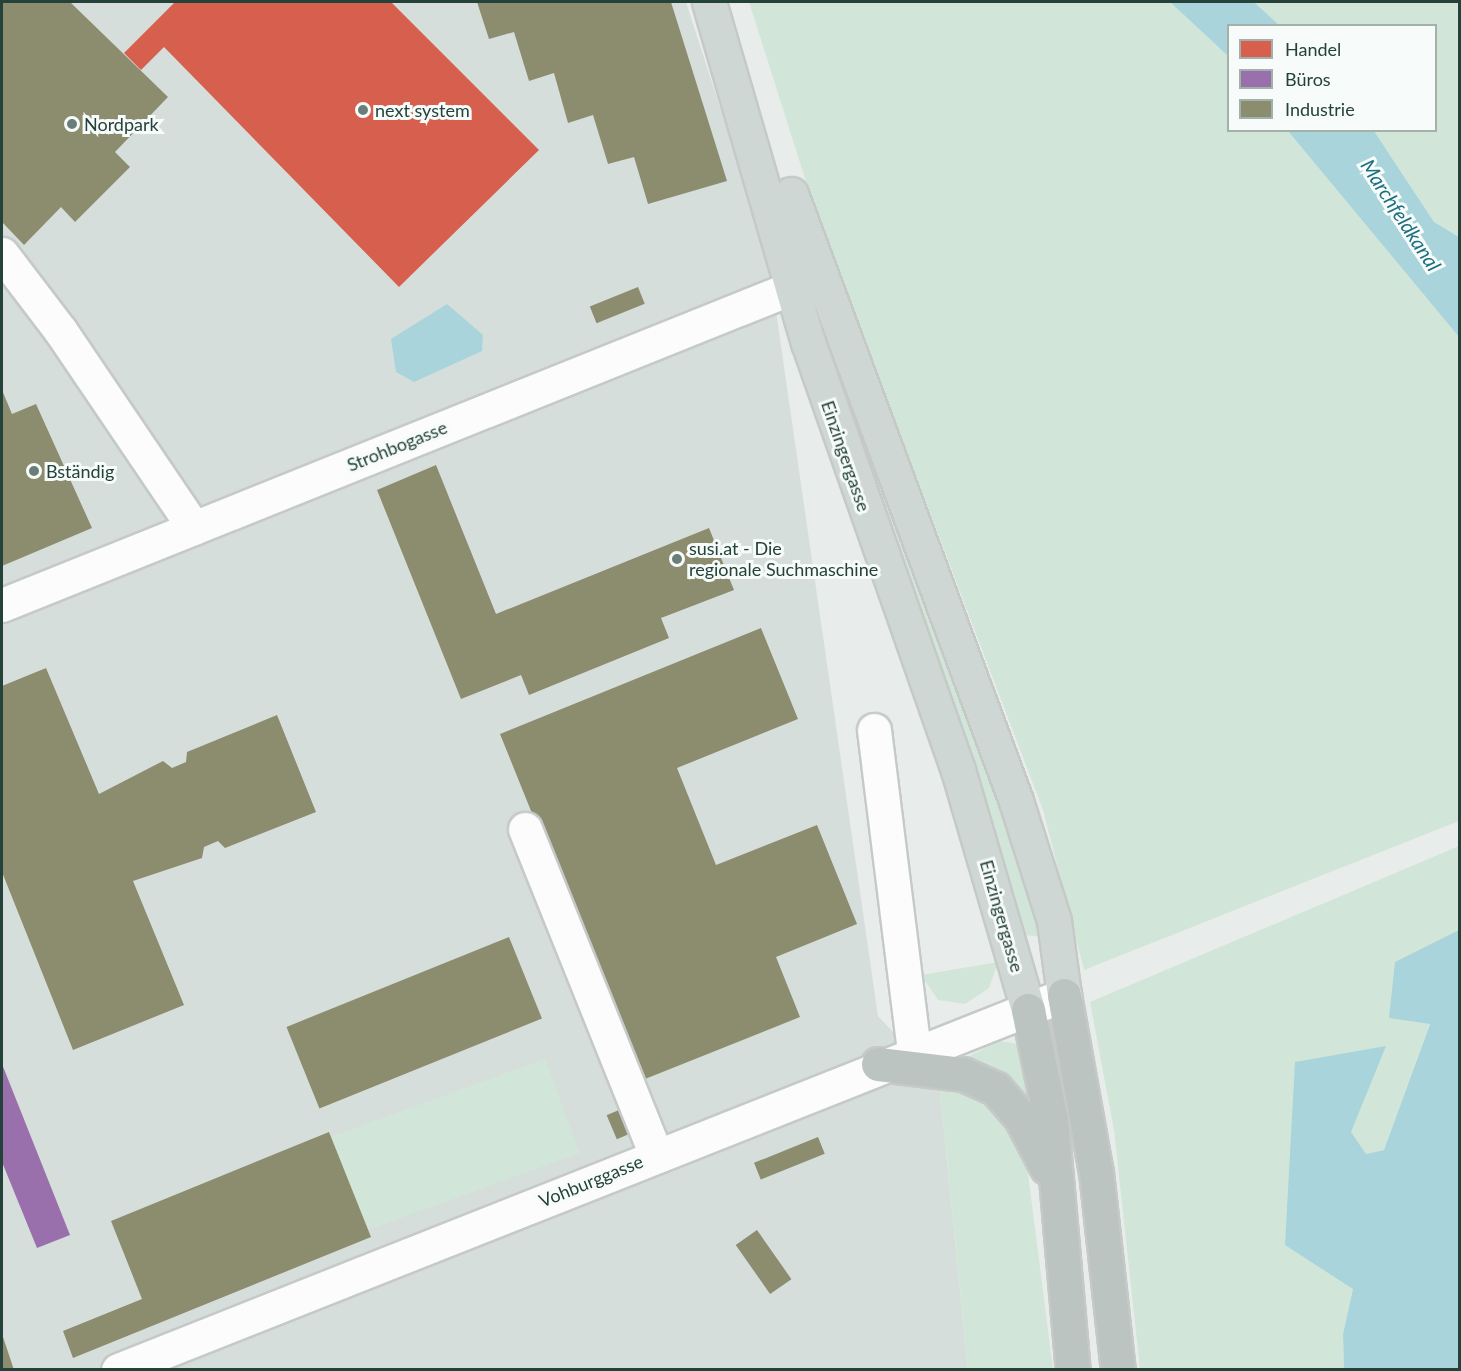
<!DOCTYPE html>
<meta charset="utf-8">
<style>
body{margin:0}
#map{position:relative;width:1461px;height:1371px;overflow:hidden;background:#e8edeb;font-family:Lato,sans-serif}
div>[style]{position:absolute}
.built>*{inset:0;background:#d6dedb}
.green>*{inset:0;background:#d1e6d8;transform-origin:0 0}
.water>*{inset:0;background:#a9d4db}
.shops>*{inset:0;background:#d6604d}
.offices>*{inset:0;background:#9970ab}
.industry>*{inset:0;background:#8c8c6e;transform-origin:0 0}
.roads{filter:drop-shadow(2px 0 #c5cac8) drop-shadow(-2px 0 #c5cac8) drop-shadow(0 2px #c5cac8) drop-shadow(0 -2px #c5cac8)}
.minor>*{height:33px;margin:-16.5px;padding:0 16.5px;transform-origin:16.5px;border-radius:16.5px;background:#fcfcfc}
.major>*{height:33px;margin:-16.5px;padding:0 16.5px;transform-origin:16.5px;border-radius:16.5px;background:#cfd7d5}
.highway>*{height:33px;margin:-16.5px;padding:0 16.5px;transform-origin:16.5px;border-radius:16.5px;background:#bcc4c2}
.dots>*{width:16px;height:16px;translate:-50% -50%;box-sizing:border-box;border:3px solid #f7fbf9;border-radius:50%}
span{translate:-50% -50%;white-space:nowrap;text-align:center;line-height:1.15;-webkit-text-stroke:6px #f7fbf9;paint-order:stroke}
.poi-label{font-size:18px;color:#24423a}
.left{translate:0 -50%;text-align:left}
.street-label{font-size:18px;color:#24423a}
.water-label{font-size:20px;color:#1c6f80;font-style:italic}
.frame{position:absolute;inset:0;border:3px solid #24423a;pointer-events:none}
.legend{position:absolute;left:1227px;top:24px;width:210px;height:108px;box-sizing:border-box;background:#f7fbf9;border:2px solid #a3b1ad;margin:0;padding:8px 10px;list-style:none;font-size:18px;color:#24423a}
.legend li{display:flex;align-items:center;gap:12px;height:30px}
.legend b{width:30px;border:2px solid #a3b1ad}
</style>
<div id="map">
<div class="built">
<div style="clip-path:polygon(2px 2px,686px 2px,768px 256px,878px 1016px,939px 1080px,968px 1369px,2px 1369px)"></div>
</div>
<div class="green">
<div style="clip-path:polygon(749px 2px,1170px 2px,1228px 56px,1228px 130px,1288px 131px,1459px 337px,1459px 821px,1084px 970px,1043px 810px,816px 213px)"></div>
<div style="clip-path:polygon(1254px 2px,1459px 2px,1459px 237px,1434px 222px,1374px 131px,1436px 130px,1436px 26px,1279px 25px)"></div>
<div style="clip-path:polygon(813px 284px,880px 464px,1047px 937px,1022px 935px,988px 814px,802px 287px)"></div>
<div style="clip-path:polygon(1459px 846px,1459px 930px,1395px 963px,1430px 1023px,1384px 1150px,1366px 1154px,1295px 1062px,1353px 1289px,1343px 1334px,1344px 1369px,1140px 1369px,1114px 1130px,1090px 1002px)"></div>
<div style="clip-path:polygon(998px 962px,989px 988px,965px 1004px,938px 1000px,921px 975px)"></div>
<div style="clip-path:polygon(1000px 1041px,1019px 1044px,1040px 1115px,965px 1058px)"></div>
<div style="left:545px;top:1059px;width:100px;height:227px;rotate:70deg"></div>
<div style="clip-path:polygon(939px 1080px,1003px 1103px,1024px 1142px,1053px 1369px,968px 1369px)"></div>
</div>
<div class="water">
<div style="clip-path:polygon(1170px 2px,1254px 2px,1279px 25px,1228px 26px,1228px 56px)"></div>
<div style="clip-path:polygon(1288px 131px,1374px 131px,1434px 222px,1459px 237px,1459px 337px)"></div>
<div style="clip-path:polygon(447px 304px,483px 335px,482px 351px,414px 382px,396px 372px,391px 339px)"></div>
<div style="clip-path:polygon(1459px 930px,1459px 1369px,1344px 1369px,1343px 1334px,1353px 1289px,1285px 1245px,1295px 1062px,1386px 1046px,1351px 1132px,1366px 1154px,1384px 1150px,1430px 1024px,1389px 1018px,1395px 962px)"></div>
</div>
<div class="shops">
<div style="clip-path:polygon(175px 2px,391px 2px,539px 150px,399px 287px,164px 47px,141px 70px,124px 53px)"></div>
</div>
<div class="offices">
<div style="clip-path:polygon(2px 1064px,70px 1235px,37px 1248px,2px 1162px)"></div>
</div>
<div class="industry">
<div style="clip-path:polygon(2px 2px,70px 2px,168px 97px,115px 152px,130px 167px,75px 222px,61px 207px,24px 245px,2px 222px)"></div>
<div style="clip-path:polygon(477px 2px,671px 2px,727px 181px,648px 204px,634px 157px,608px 164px,593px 115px,568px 123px,554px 73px,529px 81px,514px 32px,489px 39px)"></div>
<div style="left:638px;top:287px;width:18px;height:52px;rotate:68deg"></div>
<div style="clip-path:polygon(2px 390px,12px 414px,36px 404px,92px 528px,2px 566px)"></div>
<div style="clip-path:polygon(436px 465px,496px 614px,709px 528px,734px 590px,661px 618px,669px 638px,529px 695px,521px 675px,461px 699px,377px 490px)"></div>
<div style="clip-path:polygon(761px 628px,798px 719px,677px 768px,716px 865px,817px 825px,857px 924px,776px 957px,800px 1017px,640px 1081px,500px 734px)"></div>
<div style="clip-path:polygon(46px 668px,99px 794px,163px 761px,172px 768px,186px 762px,187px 752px,277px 715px,316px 812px,225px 848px,218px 841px,204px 847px,202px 858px,133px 881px,184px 1005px,73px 1050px,2px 872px,2px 686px)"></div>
<div style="left:509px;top:937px;width:88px;height:240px;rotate:68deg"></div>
<div style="left:626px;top:1107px;width:26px;height:21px;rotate:67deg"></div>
<div style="clip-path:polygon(329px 1132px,371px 1237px,73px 1358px,63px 1331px,142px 1299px,111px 1221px)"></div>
<div style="left:818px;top:1137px;width:18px;height:69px;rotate:68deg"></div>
<div style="left:757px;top:1230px;width:60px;height:26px;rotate:55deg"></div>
<div style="clip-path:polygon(2px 1334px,14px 1370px,2px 1370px)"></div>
</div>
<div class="roads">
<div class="minor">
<div style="left:2px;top:254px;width:96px;rotate:52.7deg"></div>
<div style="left:60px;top:330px;width:239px;rotate:55.9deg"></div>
<div style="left:2px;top:605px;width:853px;rotate:-21.88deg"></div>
<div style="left:874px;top:730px;width:323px;rotate:82.9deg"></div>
<div style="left:525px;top:829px;width:351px;rotate:68.1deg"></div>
<div style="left:118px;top:1370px;width:1018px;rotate:-21.62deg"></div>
</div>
<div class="major">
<div style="left:709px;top:2px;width:354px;rotate:73.8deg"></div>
<div style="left:808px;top:342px;width:454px;rotate:70.7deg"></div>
<div style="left:958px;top:770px;width:250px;rotate:73.7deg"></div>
<div style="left:791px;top:194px;width:647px;rotate:69.66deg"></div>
<div style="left:1016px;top:801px;width:126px;rotate:72.4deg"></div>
<div style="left:1054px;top:921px;width:75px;rotate:82.3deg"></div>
</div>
<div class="highway">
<div style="left:1064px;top:995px;width:180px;rotate:79.8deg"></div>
<div style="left:1096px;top:1172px;width:199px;rotate:83.7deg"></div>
<div style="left:1028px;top:1010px;width:113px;rotate:78.3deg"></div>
<div style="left:1051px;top:1121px;width:250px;rotate:85deg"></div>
<div style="left:878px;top:1064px;width:86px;rotate:6.7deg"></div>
<div style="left:963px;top:1074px;width:36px;rotate:24deg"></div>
<div style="left:996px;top:1089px;width:38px;rotate:49deg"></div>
<div style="left:1021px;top:1118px;width:56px;rotate:62.5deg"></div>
</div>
</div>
<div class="dots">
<div style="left:363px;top:110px;background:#697e78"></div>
<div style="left:72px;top:124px;background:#697e78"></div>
<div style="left:34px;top:471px;background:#697e78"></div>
<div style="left:677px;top:559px;background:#697e78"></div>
</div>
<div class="poi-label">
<span class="left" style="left:375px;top:110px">next system</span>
<span class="left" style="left:84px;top:124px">Nordpark</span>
<span class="left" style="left:46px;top:471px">Bständig</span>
<span class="left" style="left:689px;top:559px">susi.at - Die<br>regionale Suchmaschine</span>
</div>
<div class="street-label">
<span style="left:397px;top:446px;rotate:-22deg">Strohbogasse</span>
<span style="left:846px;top:456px;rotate:71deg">Einzingergasse</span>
<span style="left:1002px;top:916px;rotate:74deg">Einzingergasse</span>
<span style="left:591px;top:1181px;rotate:-22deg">Vohburggasse</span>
</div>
<div class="water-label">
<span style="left:1401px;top:215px;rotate:57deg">Marchfeldkanal</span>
</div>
<div class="frame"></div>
<ul class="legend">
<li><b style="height:16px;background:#d6604d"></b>Handel</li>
<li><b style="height:16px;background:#9970ab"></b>Büros</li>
<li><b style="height:16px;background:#8c8c6e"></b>Industrie</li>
</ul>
</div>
